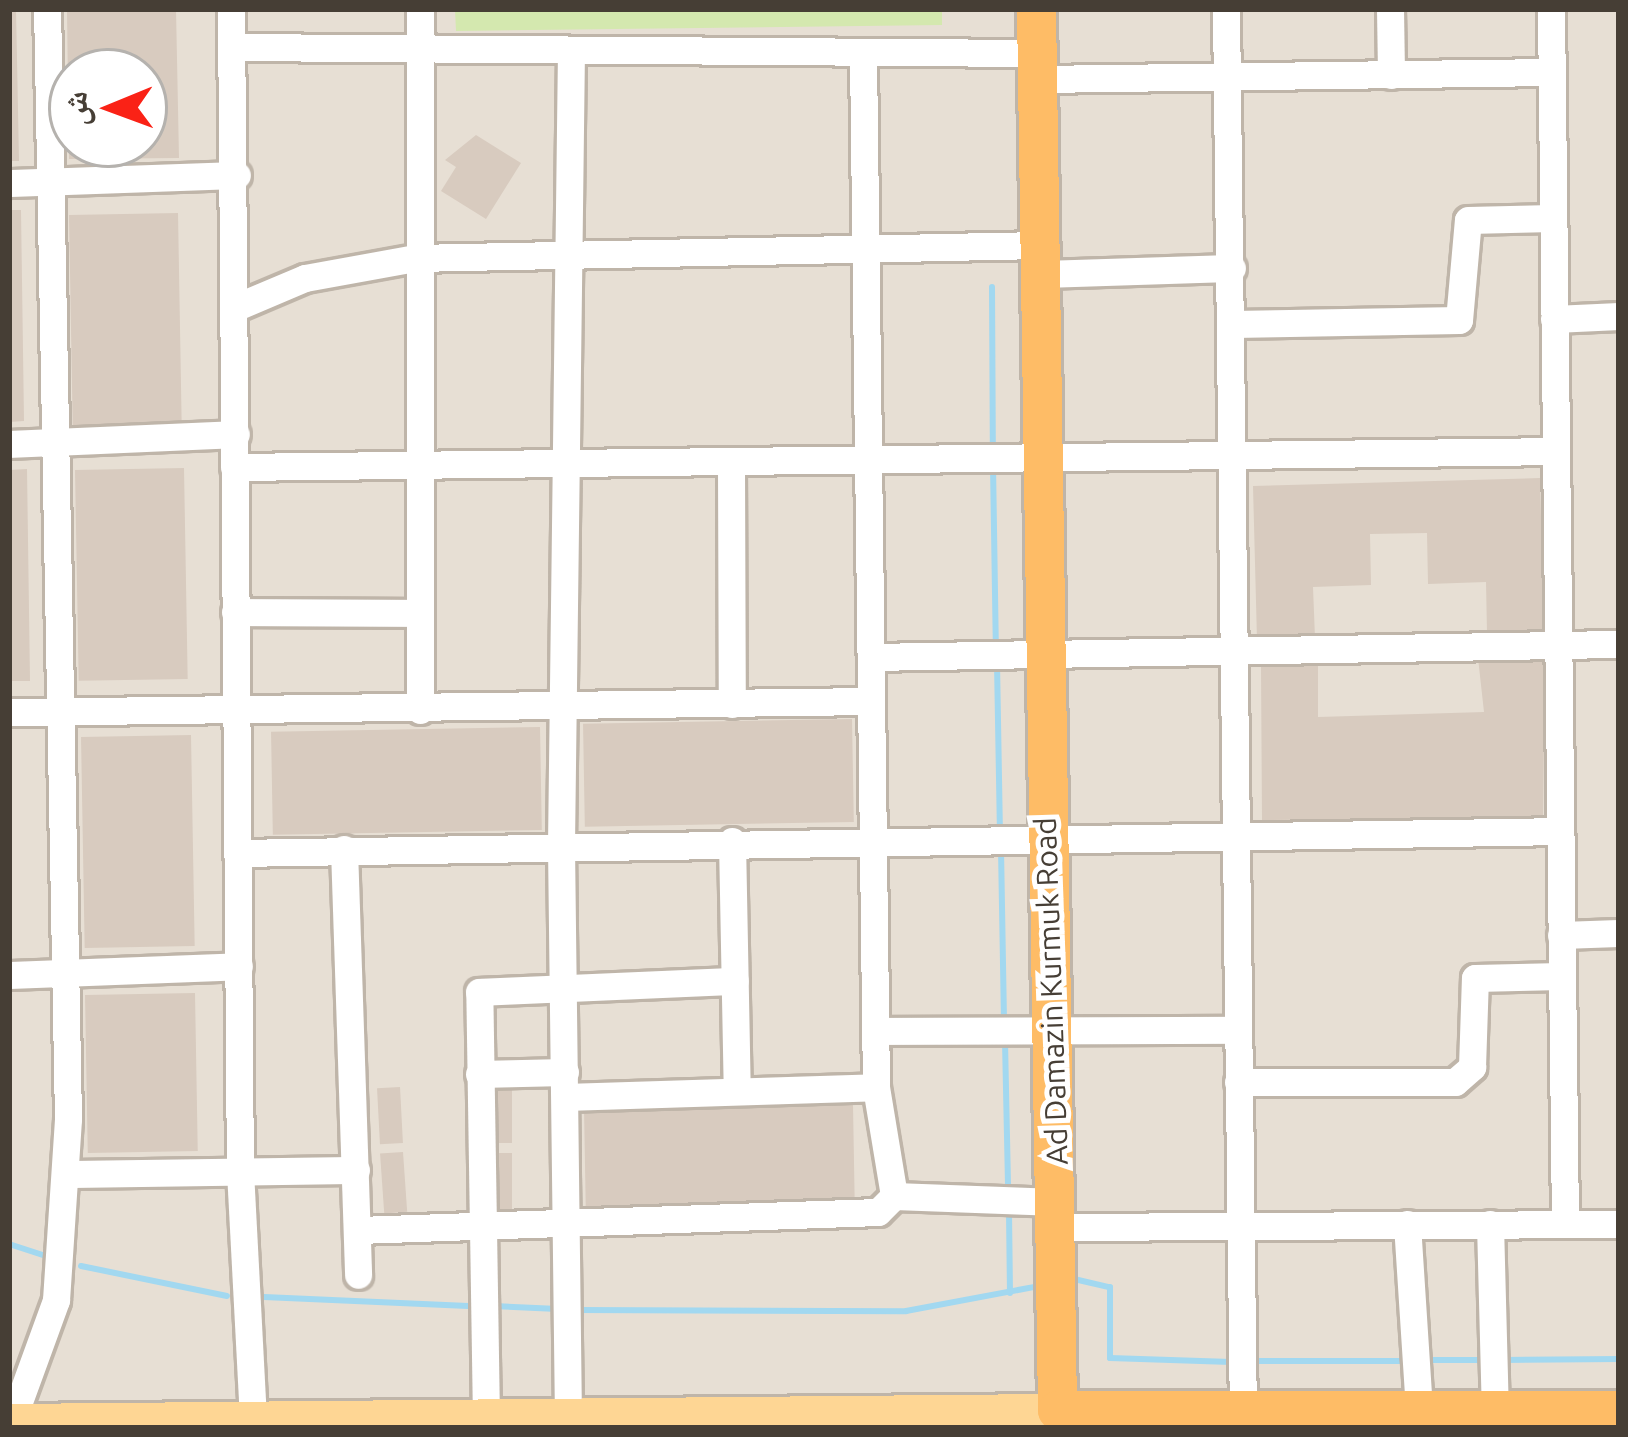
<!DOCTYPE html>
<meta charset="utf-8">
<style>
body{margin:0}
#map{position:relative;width:1628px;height:1437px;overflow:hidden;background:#f3eee6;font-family:Ubuntu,"Noto Naskh Arabic",sans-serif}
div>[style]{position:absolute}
.residential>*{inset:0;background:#e7dfd4}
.green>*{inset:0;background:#d4e8af}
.stream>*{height:6px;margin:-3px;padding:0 3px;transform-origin:3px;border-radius:3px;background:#a2d8f0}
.building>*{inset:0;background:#d8cbbf;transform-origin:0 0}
.roads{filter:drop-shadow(3px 0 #bfb5a9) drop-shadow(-3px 0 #bfb5a9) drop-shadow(0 3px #bfb5a9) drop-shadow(0 -3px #bfb5a9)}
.minor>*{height:27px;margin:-13.5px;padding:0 13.5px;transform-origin:13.5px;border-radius:13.5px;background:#fff}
.major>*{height:33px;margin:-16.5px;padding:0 16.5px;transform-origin:16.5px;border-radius:16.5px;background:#fed694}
.highway>*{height:39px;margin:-19.5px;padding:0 19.5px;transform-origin:19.5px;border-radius:19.5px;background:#febc66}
span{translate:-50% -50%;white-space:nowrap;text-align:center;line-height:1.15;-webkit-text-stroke:10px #fff;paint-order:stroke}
.street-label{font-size:30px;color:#463e35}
.frame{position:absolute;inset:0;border:12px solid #463e35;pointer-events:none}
.north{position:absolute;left:48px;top:48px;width:120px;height:120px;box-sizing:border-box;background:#fff;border:3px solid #b5b2ae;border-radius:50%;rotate:269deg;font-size:33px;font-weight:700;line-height:48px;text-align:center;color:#463e35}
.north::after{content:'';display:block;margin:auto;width:42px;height:54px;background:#fa2216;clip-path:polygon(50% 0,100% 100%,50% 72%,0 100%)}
</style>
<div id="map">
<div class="residential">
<div style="clip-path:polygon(evenodd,9px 9px,1619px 9px,1619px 1428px,9px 1428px,9px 9px,72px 72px,144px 72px,144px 144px,72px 144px,72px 72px)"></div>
</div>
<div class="green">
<div style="clip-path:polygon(455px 9px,942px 9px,942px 25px,456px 31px)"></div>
</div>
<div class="stream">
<div style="left:992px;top:287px;width:164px;rotate:89.7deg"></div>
<div style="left:993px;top:465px;width:184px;rotate:89.1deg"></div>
<div style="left:997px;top:663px;width:166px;rotate:89deg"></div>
<div style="left:1001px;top:849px;width:172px;rotate:89deg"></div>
<div style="left:1005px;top:1041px;width:148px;rotate:88.8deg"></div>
<div style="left:1009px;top:1212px;width:81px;rotate:89.3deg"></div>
<div style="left:9px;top:1244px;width:42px;rotate:18deg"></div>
<div style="left:81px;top:1266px;width:149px;rotate:11.6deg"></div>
<div style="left:1074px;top:1279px;width:37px;rotate:13deg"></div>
<div style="left:1110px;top:1287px;width:71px;rotate:90deg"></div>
<div style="left:1110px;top:1358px;width:121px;rotate:1.9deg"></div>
<div style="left:264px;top:1297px;width:210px;rotate:2.5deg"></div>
<div style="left:493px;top:1306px;width:65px;rotate:2.6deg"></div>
<div style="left:577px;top:1310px;width:329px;rotate:0.2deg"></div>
<div style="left:906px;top:1311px;width:135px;rotate:-10.6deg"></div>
<div style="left:1425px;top:1360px;width:58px"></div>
<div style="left:1503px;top:1360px;width:116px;rotate:-0.5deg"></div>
<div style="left:1251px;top:1361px;width:154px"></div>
</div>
<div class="building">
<div style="clip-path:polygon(9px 9px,16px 9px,19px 161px,9px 161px)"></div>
<div style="clip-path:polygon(67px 9px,176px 9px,179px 158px,69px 159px,69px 144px,144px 144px,144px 72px,72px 72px,68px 91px)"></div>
<div style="clip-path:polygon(476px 135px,521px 163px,486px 219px,441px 191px,456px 167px,445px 160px)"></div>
<div style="clip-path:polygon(9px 210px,21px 210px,24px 421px,9px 422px)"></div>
<div style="left:178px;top:213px;width:211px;height:109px;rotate:89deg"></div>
<div style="left:184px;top:468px;width:211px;height:109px;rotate:89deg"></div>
<div style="clip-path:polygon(27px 469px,30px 681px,9px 681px,9px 470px)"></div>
<div style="clip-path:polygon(1540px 478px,1544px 632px,1487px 633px,1486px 582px,1428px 584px,1427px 533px,1370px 534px,1371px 585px,1313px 587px,1315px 638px,1257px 640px,1253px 486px)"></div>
<div style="clip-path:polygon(1545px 657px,1543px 818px,1262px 820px,1261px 667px,1318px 665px,1318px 717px,1484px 712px,1478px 658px)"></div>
<div style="left:852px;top:719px;width:103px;height:269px;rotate:89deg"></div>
<div style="left:540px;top:727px;width:103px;height:269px;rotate:89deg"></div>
<div style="left:191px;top:735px;width:211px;height:110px;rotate:89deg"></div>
<div style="left:195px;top:993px;width:158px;height:110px;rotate:89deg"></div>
<div style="left:488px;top:1083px;width:24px;height:60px"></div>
<div style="left:400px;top:1087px;width:56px;height:23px;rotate:87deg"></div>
<div style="left:853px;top:1105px;width:103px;height:269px;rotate:89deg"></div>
<div style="left:403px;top:1152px;width:60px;height:23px;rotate:86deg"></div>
<div style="left:489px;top:1153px;width:23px;height:56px"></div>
</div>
<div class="roads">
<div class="minor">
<div style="left:231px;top:9px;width:1162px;rotate:89.56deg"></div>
<div style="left:240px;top:1171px;width:248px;rotate:87deg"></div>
<div style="left:1226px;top:9px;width:1404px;rotate:89.31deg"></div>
<div style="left:1390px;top:9px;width:66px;rotate:89.1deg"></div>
<div style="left:1551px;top:9px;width:1215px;rotate:89.34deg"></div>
<div style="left:233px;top:47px;width:804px;rotate:0.43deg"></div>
<div style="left:863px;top:55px;width:1032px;rotate:89.28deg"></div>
<div style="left:876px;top:1087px;width:110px;rotate:80.6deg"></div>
<div style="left:1038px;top:79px;width:511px;rotate:-0.78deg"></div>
<div style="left:9px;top:183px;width:228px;rotate:-2deg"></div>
<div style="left:1041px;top:274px;width:191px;rotate:-1.8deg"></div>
<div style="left:241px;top:305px;width:69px;rotate:-22.9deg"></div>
<div style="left:305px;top:278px;width:112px;rotate:-10.3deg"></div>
<div style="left:415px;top:258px;width:626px;rotate:-1.19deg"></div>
<div style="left:1554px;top:319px;width:65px;rotate:-2.6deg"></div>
<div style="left:1233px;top:324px;width:226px;rotate:-1deg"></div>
<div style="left:1459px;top:320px;width:100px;rotate:-84.9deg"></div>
<div style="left:1468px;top:220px;width:84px;rotate:-1.4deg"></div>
<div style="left:9px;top:444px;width:227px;rotate:-2.5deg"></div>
<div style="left:234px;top:467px;width:1321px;rotate:-0.69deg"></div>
<div style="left:731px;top:467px;width:237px;rotate:89.8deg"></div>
<div style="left:235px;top:612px;width:185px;rotate:0.3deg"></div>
<div style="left:871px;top:657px;width:748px;rotate:-1deg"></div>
<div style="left:420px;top:710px;width:701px;rotate:-90deg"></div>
<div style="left:9px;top:712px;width:862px;rotate:-0.73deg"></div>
<div style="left:732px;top:841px;width:250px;rotate:88.9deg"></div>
<div style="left:344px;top:849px;width:426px;rotate:88.1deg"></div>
<div style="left:237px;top:853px;width:1322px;rotate:-0.95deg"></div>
<div style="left:1561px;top:935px;width:58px;rotate:-2deg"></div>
<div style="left:9px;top:975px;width:230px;rotate:-2.2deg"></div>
<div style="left:875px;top:1031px;width:363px;rotate:-0.2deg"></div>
<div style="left:479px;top:1074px;width:86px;rotate:-1.3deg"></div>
<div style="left:1238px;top:1082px;width:217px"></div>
<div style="left:1455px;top:1082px;width:23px;rotate:-41deg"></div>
<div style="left:1472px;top:1067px;width:89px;rotate:-88.1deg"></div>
<div style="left:1475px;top:978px;width:86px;rotate:-1.3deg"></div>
<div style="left:565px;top:1097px;width:311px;rotate:-1.8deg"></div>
<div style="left:67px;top:1174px;width:289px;rotate:-0.8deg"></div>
<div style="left:1407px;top:1224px;width:199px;rotate:86.3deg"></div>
<div style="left:1490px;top:1224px;width:187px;rotate:88.5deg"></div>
<div style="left:1058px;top:1227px;width:561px;rotate:-0.31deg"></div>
<div style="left:358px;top:1230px;width:520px;rotate:-1.98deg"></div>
<div style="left:878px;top:1212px;width:23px;rotate:-45deg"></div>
<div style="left:894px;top:1196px;width:163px;rotate:2.1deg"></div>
<div style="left:486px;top:1419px;width:427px;rotate:-90.9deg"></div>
<div style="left:479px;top:992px;width:256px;rotate:-2.5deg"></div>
<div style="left:568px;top:1419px;width:574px;rotate:-90.7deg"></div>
<div style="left:561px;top:845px;width:794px;rotate:-89.28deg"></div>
<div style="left:12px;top:1421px;width:129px;rotate:-70deg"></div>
<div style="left:56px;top:1300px;width:181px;rotate:-86.2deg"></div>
<div style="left:68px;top:1119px;width:1110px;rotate:-91.08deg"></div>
</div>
<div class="major">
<div style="left:9px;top:1420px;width:1048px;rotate:-0.55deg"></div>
</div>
<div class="highway">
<div style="left:1036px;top:9px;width:1401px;rotate:89.14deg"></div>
<div style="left:1057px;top:1410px;width:562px"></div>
</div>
</div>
<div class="street-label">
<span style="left:1051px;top:991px;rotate:-92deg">Ad Damazin Kurmuk Road</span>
</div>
<div class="frame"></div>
<div class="north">ش</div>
</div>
